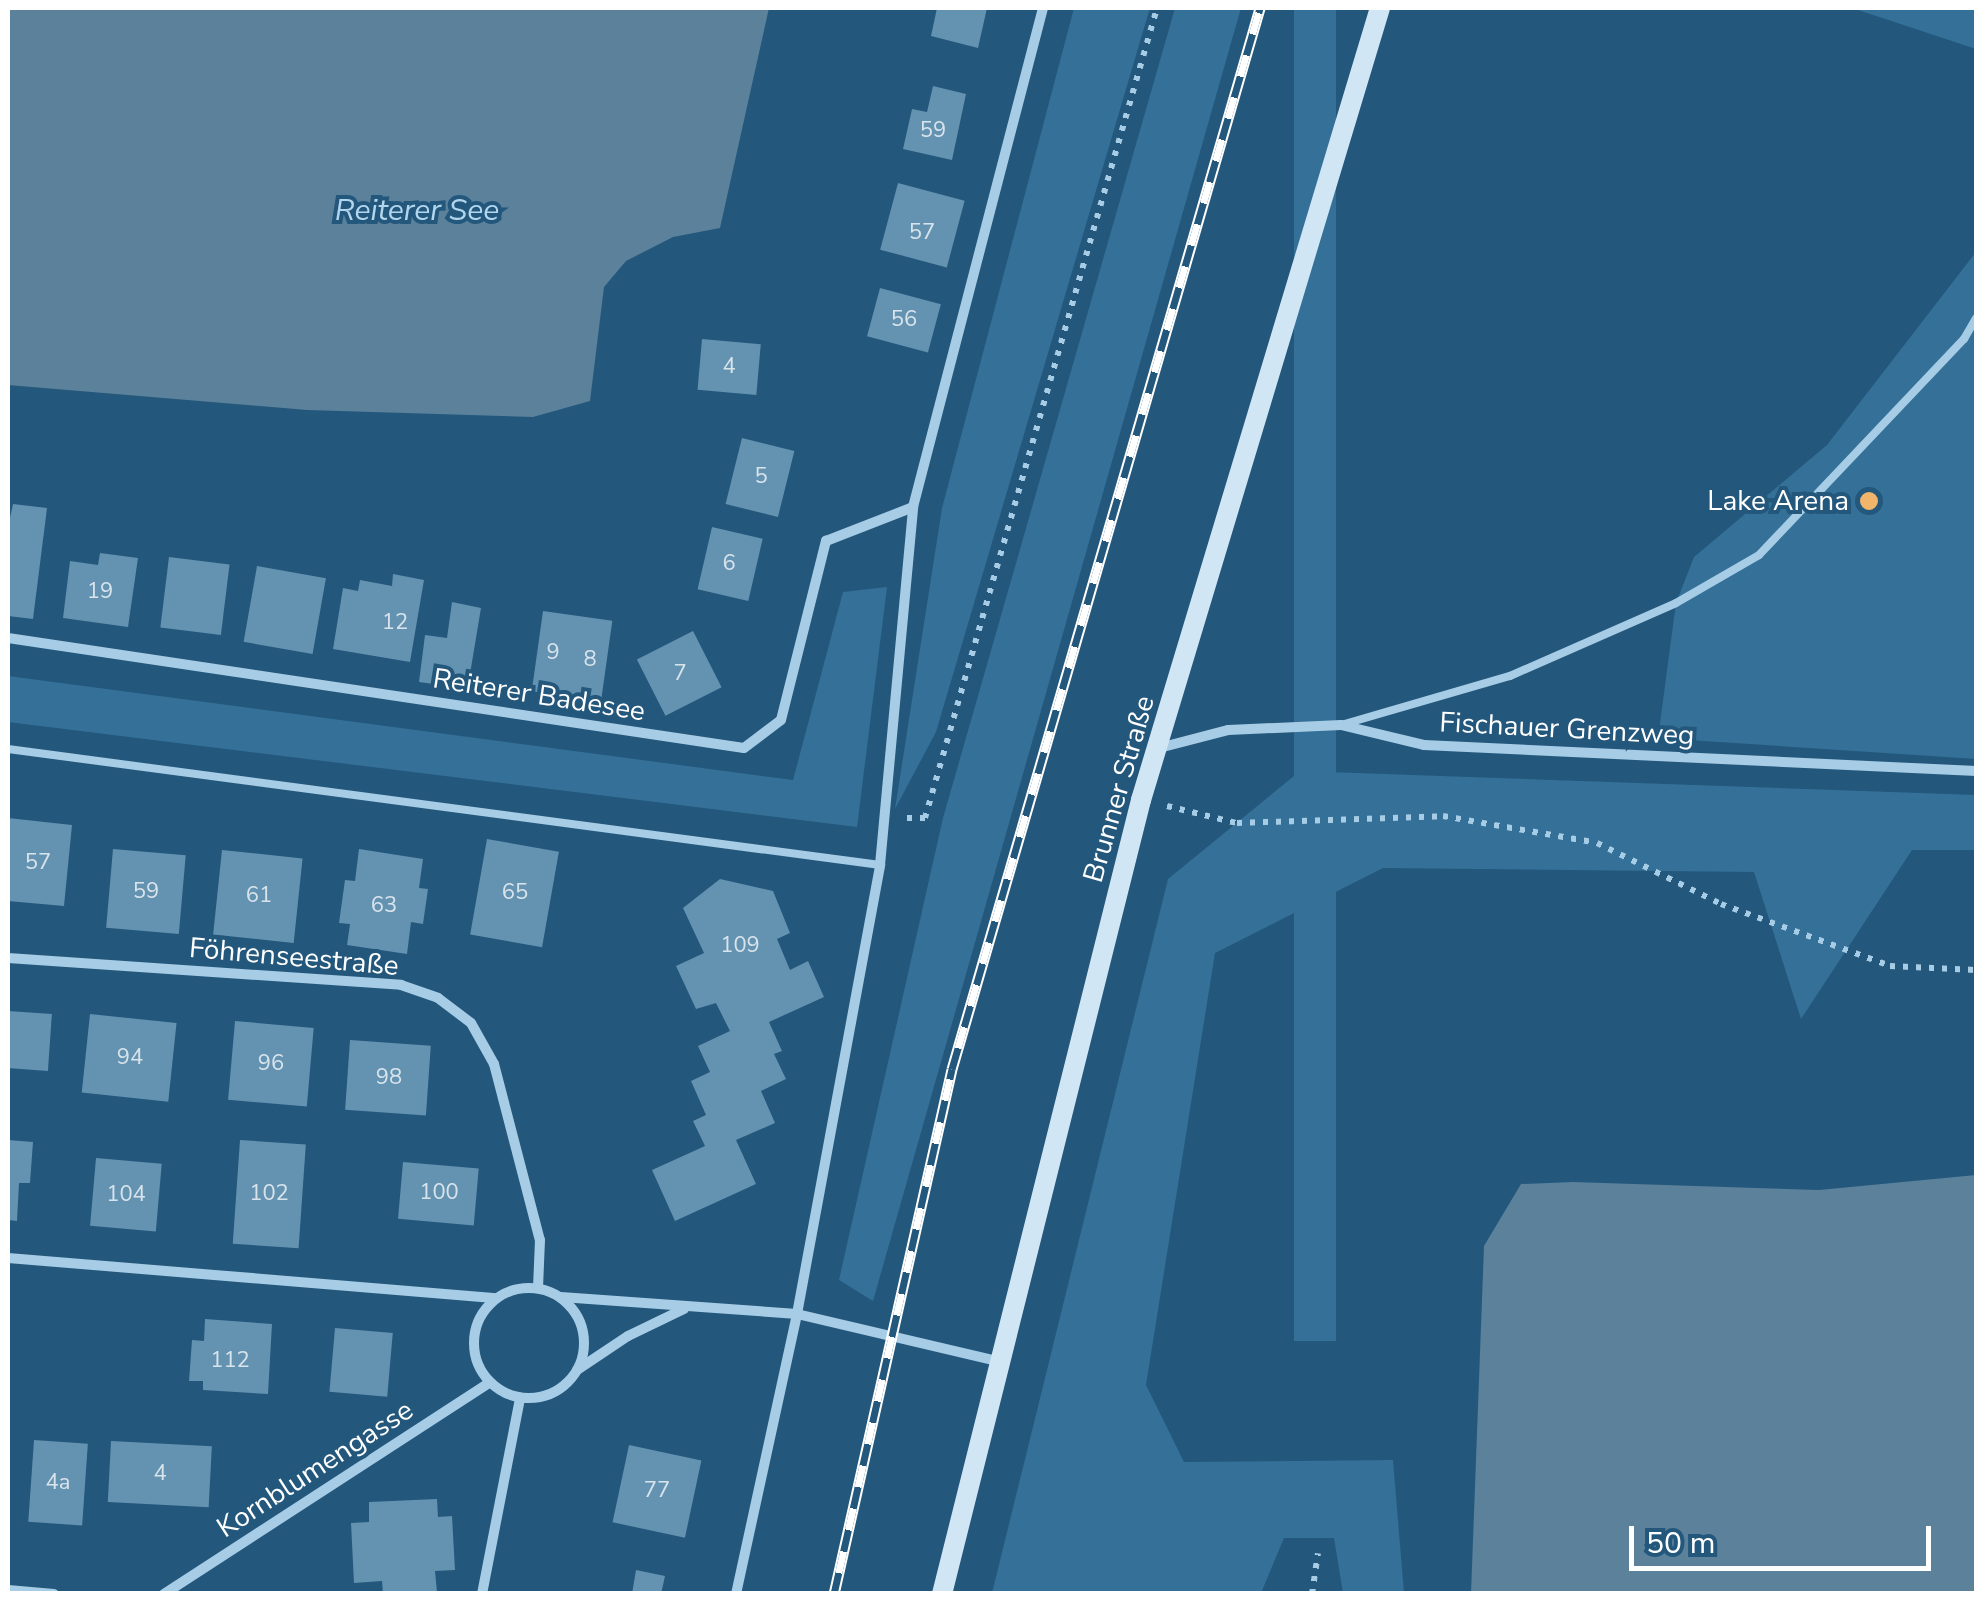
<!DOCTYPE html>
<meta charset="utf-8">
<style>
body{margin:0}
#map{position:relative;width:1984px;height:1601px;overflow:hidden;background:#23577c;font-family:"Nunito Sans",sans-serif}
div>[style]{position:absolute}
.green>*{inset:0;background:#347097;transform-origin:0 0}
.water>*{inset:0;background:#5b819b}
.building>*{inset:0;background:#6492b1;transform-origin:0 0}
.path>*{height:6px;margin-top:-3px;transform-origin:0;background:repeating-linear-gradient(90deg,#a7cce5 0 5px,transparent 0 13px)}
.lane>*{height:8px;margin:-4px;padding:0 4px;transform-origin:4px;border-radius:4px;background:#a7cce5}
.street>*{height:10px;margin:-5px;padding:0 5px;transform-origin:5px;border-radius:5px;background:#a7cce5}
.street>.ring{margin:-5px;padding:0;box-sizing:content-box;background:none;border:10px solid #a7cce5;border-radius:50%}
.secondary>*{height:20px;margin:-10px;padding:0 10px;transform-origin:10px;border-radius:10px;background:#d1e6f5}
.rail>*{height:11px;margin-top:-5.5px;transform-origin:0;background:repeating-linear-gradient(90deg,#23577c 0 22px,#fff 0 44px);box-sizing:border-box;border-block:2px solid #fff}
.dots>*{width:28px;height:28px;translate:-50% -50%;box-sizing:border-box;border:5px solid #23577c;border-radius:50%}
span{translate:-50% -50%;white-space:nowrap;text-align:center;line-height:1.15;-webkit-text-stroke:8px #23577c;paint-order:stroke}
.number-label{font-size:22px;color:#d8e4ec}
.number-label span{-webkit-text-stroke-width:0}
.poi-label{font-size:28px;color:#fff}
.right{translate:-100% -50%;text-align:right}
.street-label{font-size:28px;color:#fff}
.water-label{font-size:30px;color:#b2d6ed;font-style:italic}
.frame{position:absolute;inset:0;border:10px solid #fff;pointer-events:none}
.scale{position:absolute;left:1629px;top:1526px;width:302px;height:45px;box-sizing:border-box;border:5px solid #fff;border-top:0;padding-left:12px;font-size:30px;line-height:35px;white-space:nowrap;color:#fff;-webkit-text-stroke:8px #23577c;paint-order:stroke}
</style>
<div id="map">
<div class="green">
<div style="clip-path:polygon(1074px 8px,1150px 8px,936px 732px,895px 809px,942px 508px)"></div>
<div style="clip-path:polygon(1175px 8px,1241px 8px,873px 1301px,839px 1280px,943px 818px)"></div>
<div style="left:1294px;top:8px;width:42px;height:1333px"></div>
<div style="clip-path:polygon(1852px 8px,1976px 8px,1976px 49px)"></div>
<div style="clip-path:polygon(1976px 252px,1976px 759px,1658px 738px,1676px 603px,1694px 557px,1827px 445px)"></div>
<div style="clip-path:polygon(887px 587px,857px 827px,8px 722px,8px 676px,793px 780px,843px 592px)"></div>
<div style="clip-path:polygon(1300px 771px,1976px 795px,1976px 850px,1912px 850px,1801px 1019px,1754px 872px,1383px 868px,1215px 953px,1146px 1385px,1184px 1462px,1393px 1460px,1404px 1593px,1343px 1593px,1334px 1538px,1284px 1538px,1261px 1593px,992px 1593px,1168px 879px)"></div>
</div>
<div class="water">
<div style="clip-path:polygon(8px 8px,769px 8px,720px 228px,673px 237px,626px 261px,604px 287px,590px 401px,533px 417px,307px 410px,8px 385px)"></div>
<div style="clip-path:polygon(1976px 1175px,1976px 1593px,1471px 1593px,1484px 1246px,1521px 1184px,1573px 1182px,1819px 1190px)"></div>
</div>
<div class="building">
<div style="clip-path:polygon(937px 8px,987px 8px,978px 48px,931px 36px)"></div>
<div style="clip-path:polygon(933px 86px,966px 94px,952px 160px,903px 149px,912px 109px,927px 112px)"></div>
<div style="left:898px;top:183px;width:69px;height:69px;rotate:15deg"></div>
<div style="left:880px;top:288px;width:63px;height:50px;rotate:15deg"></div>
<div style="left:702px;top:339px;width:59px;height:51px;rotate:5deg"></div>
<div style="left:742px;top:438px;width:54px;height:68px;rotate:14deg"></div>
<div style="clip-path:polygon(13px 504px,47px 508px,33px 619px,8px 616px,8px 527px)"></div>
<div style="left:712px;top:527px;width:52px;height:64px;rotate:13deg"></div>
<div style="clip-path:polygon(100px 553px,138px 558px,128px 627px,63px 618px,70px 561px,98px 565px)"></div>
<div style="left:169px;top:557px;width:61px;height:71px;rotate:7deg"></div>
<div style="left:257px;top:566px;width:70px;height:77px;rotate:10deg"></div>
<div style="clip-path:polygon(393px 574px,424px 580px,410px 662px,333px 649px,343px 588px,358px 591px,360px 580px,392px 586px)"></div>
<div style="clip-path:polygon(452px 602px,481px 608px,469px 680px,441px 675px,441px 685px,419px 682px,425px 635px,447px 638px)"></div>
<div style="left:543px;top:611px;width:70px;height:81px;rotate:8deg"></div>
<div style="left:693px;top:631px;width:63px;height:63px;rotate:63deg"></div>
<div style="clip-path:polygon(8px 818px,72px 825px,64px 906px,8px 901px)"></div>
<div style="left:487px;top:839px;width:73px;height:97px;rotate:10deg"></div>
<div style="left:113px;top:849px;width:73px;height:79px;rotate:5deg"></div>
<div style="clip-path:polygon(359px 849px,423px 859px,419px 888px,428px 889px,423px 924px,411px 922px,407px 954px,347px 945px,350px 924px,339px 923px,345px 880px,355px 881px)"></div>
<div style="left:222px;top:850px;width:81px;height:85px;rotate:6deg"></div>
<div style="clip-path:polygon(720px 879px,773px 891px,790px 933px,777px 939px,790px 970px,808px 961px,824px 997px,769px 1022px,782px 1051px,774px 1054px,786px 1079px,761px 1091px,775px 1123px,736px 1140px,756px 1184px,675px 1221px,652px 1170px,705px 1146px,693px 1121px,706px 1115px,691px 1081px,710px 1072px,698px 1046px,730px 1031px,716px 1003px,696px 1009px,676px 966px,704px 953px,683px 908px)"></div>
<div style="left:8px;top:1011px;width:44px;height:57px;rotate:4deg"></div>
<div style="left:90px;top:1014px;width:87px;height:79px;rotate:6deg"></div>
<div style="left:235px;top:1021px;width:79px;height:79px;rotate:5deg"></div>
<div style="left:350px;top:1040px;width:81px;height:70px;rotate:4deg"></div>
<div style="clip-path:polygon(8px 1140px,33px 1142px,30px 1183px,19px 1183px,17px 1221px,8px 1220px)"></div>
<div style="left:240px;top:1140px;width:66px;height:104px;rotate:4deg"></div>
<div style="left:96px;top:1158px;width:66px;height:68px;rotate:5deg"></div>
<div style="left:403px;top:1162px;width:76px;height:57px;rotate:5deg"></div>
<div style="clip-path:polygon(205px 1319px,272px 1324px,268px 1394px,203px 1390px,203px 1381px,189px 1381px,192px 1340px,204px 1341px)"></div>
<div style="left:335px;top:1328px;width:58px;height:64px;rotate:5deg"></div>
<div style="left:34px;top:1440px;width:54px;height:82px;rotate:4deg"></div>
<div style="left:111px;top:1441px;width:101px;height:61px;rotate:3deg"></div>
<div style="left:629px;top:1445px;width:74px;height:79px;rotate:12deg"></div>
<div style="clip-path:polygon(437px 1499px,438px 1517px,452px 1516px,455px 1570px,435px 1571px,437px 1592px,383px 1594px,382px 1581px,354px 1583px,351px 1523px,369px 1522px,369px 1502px)"></div>
<div style="clip-path:polygon(636px 1570px,665px 1576px,661px 1594px,632px 1594px)"></div>
</div>
<div class="path">
<div style="left:1167px;top:806px;width:72px;rotate:13.7deg"></div>
<div style="left:1237px;top:823px;width:206px;rotate:-1.9deg"></div>
<div style="left:1443px;top:816px;width:156px;rotate:9.9deg"></div>
<div style="left:1597px;top:843px;width:138px;rotate:26.2deg"></div>
<div style="left:1721px;top:904px;width:180px;rotate:20.1deg"></div>
<div style="left:1890px;top:966px;width:86px;rotate:2.7deg"></div>
<div style="left:907px;top:818px;width:18px"></div>
<div style="left:925px;top:818px;width:843px;rotate:-74.02deg"></div>
<div style="left:1312px;top:1594px;width:41px;rotate:-81.7deg"></div>
</div>
<div class="lane">
<div style="left:1341px;top:725px;width:176px;rotate:-16.2deg"></div>
<div style="left:1510px;top:676px;width:181px;rotate:-23.7deg"></div>
<div style="left:1676px;top:603px;width:96px;rotate:-30deg"></div>
<div style="left:1759px;top:555px;width:298px;rotate:-46.5deg"></div>
<div style="left:1964px;top:339px;width:24px;rotate:-60deg"></div>
<div style="left:8px;top:749px;width:880px;rotate:7.58deg"></div>
</div>
<div class="street">
<div style="left:8px;top:638px;width:744px;rotate:8.5deg"></div>
<div style="left:744px;top:748px;width:46px;rotate:-37.1deg"></div>
<div style="left:781px;top:720px;width:185px;rotate:-75.9deg"></div>
<div style="left:826px;top:541px;width:93px;rotate:-21.3deg"></div>
<div style="left:1159px;top:748px;width:71px;rotate:-14.6deg"></div>
<div style="left:1228px;top:730px;width:113px;rotate:-2.5deg"></div>
<div style="left:1341px;top:725px;width:85px;rotate:13.5deg"></div>
<div style="left:1424px;top:745px;width:553px;rotate:2.7deg"></div>
<div style="left:8px;top:958px;width:394px;rotate:3.9deg"></div>
<div style="left:401px;top:985px;width:39px;rotate:19deg"></div>
<div style="left:438px;top:998px;width:41px;rotate:37.1deg"></div>
<div style="left:471px;top:1023px;width:47px;rotate:60.7deg"></div>
<div style="left:494px;top:1064px;width:182px;rotate:75.4deg"></div>
<div style="left:540px;top:1240px;width:48px;rotate:92.4deg"></div>
<div style="left:8px;top:1258px;width:490px;rotate:4.7deg"></div>
<div class="ring" style="left:474px;top:1288px;width:100px;height:100px"></div>
<div style="left:561px;top:1297px;width:237px;rotate:4.1deg"></div>
<div style="left:797px;top:1314px;width:205px;rotate:13.2deg"></div>
<div style="left:577px;top:1370px;width:61px;rotate:-33.7deg"></div>
<div style="left:628px;top:1336px;width:62px;rotate:-25.7deg"></div>
<div style="left:8px;top:1590px;width:46px;rotate:5deg"></div>
<div style="left:164px;top:1594px;width:387px;rotate:-33deg"></div>
<div style="left:482px;top:1594px;width:200px;rotate:-79deg"></div>
<div style="left:736px;top:1594px;width:287px;rotate:-77.7deg"></div>
<div style="left:797px;top:1314px;width:457px;rotate:-79.5deg"></div>
<div style="left:880px;top:865px;width:360px;rotate:-84.7deg"></div>
<div style="left:913px;top:507px;width:516px;rotate:-75.4deg"></div>
</div>
<div class="secondary">
<div style="left:942px;top:1594px;width:819px;rotate:-75.93deg"></div>
<div style="left:1141px;top:800px;width:827px;rotate:-73.21deg"></div>
</div>
<div class="rail">
<div style="left:834px;top:1594px;width:538px;rotate:-77.33deg"></div>
<div style="left:952px;top:1069px;width:1105px;rotate:-73.81deg"></div>
</div>
<div class="dots">
<div style="left:1869px;top:501px;background:#f0b56a"></div>
</div>
<div class="number-label">
<span style="left:933px;top:131px">59</span>
<span style="left:922px;top:233px">57</span>
<span style="left:904px;top:320px">56</span>
<span style="left:729px;top:367px">4</span>
<span style="left:761px;top:477px">5</span>
<span style="left:729px;top:564px">6</span>
<span style="left:100px;top:592px">19</span>
<span style="left:395px;top:623px">12</span>
<span style="left:553px;top:653px">9</span>
<span style="left:590px;top:660px">8</span>
<span style="left:680px;top:674px">7</span>
<span style="left:38px;top:863px">57</span>
<span style="left:146px;top:892px">59</span>
<span style="left:515px;top:893px">65</span>
<span style="left:259px;top:896px">61</span>
<span style="left:384px;top:906px">63</span>
<span style="left:740px;top:946px">109</span>
<span style="left:130px;top:1058px">94</span>
<span style="left:271px;top:1064px">96</span>
<span style="left:389px;top:1078px">98</span>
<span style="left:439px;top:1193px">100</span>
<span style="left:269px;top:1194px">102</span>
<span style="left:126px;top:1195px">104</span>
<span style="left:230px;top:1361px">112</span>
<span style="left:160px;top:1474px">4</span>
<span style="left:58px;top:1483px">4a</span>
<span style="left:657px;top:1491px">77</span>
</div>
<div class="poi-label">
<span class="right" style="left:1849px;top:501px">Lake Arena</span>
</div>
<div class="street-label">
<span style="left:539px;top:695px;rotate:9deg">Reiterer Badesee</span>
<span style="left:1567px;top:729px;rotate:3deg">Fischauer Grenzweg</span>
<span style="left:1119px;top:789px;rotate:-74deg">Brunner Straße</span>
<span style="left:294px;top:957px;rotate:5deg">Föhrenseestraße</span>
<span style="left:315px;top:1469px;rotate:-33deg">Kornblumengasse</span>
</div>
<div class="water-label">
<span style="left:417px;top:211px">Reiterer See</span>
</div>
<div class="frame"></div>
<div class="scale">50 m</div>
</div>
